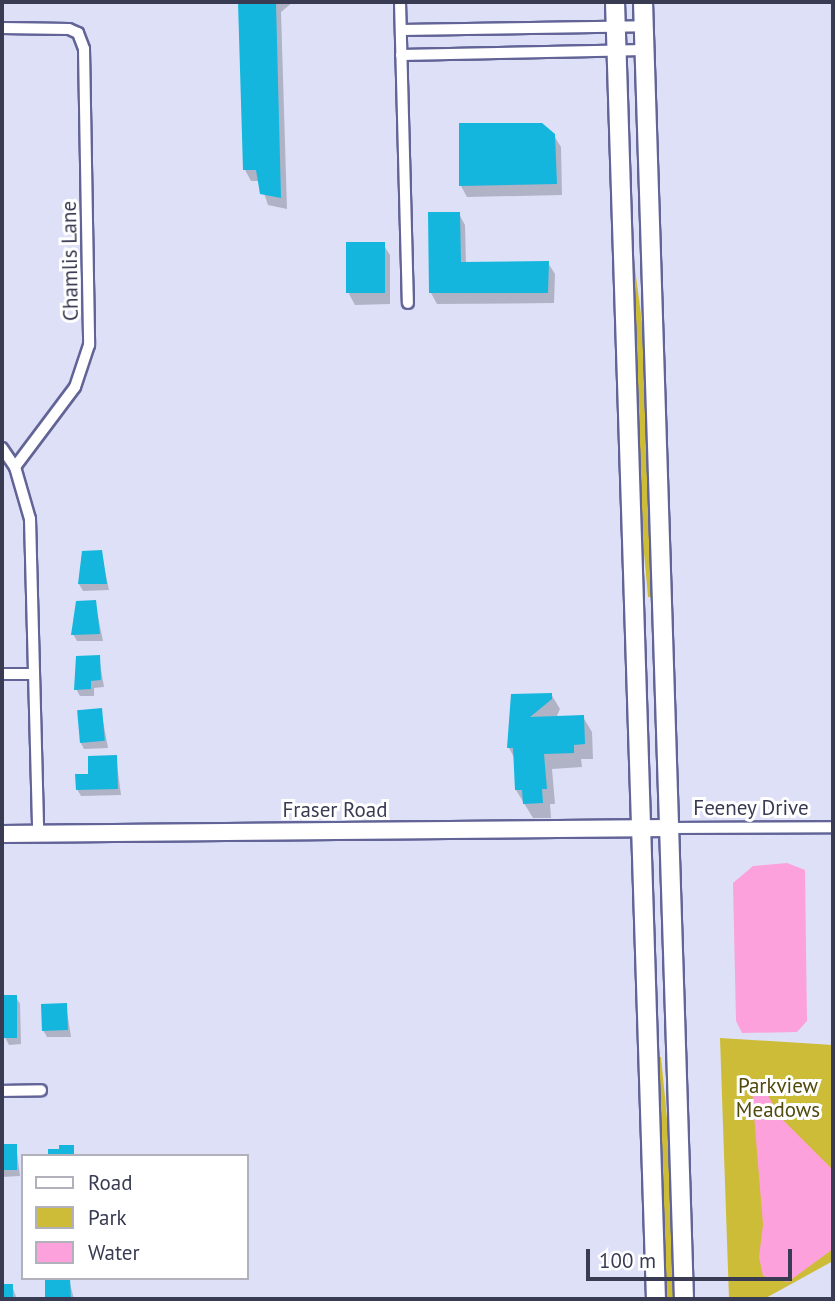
<!DOCTYPE html>
<style>
body{margin:0}
#map{position:relative;width:835px;height:1301px;overflow:hidden;background:#dde0f7;font-family:"PT Sans",sans-serif}
div>[style]{position:absolute}
.green>*{inset:0;background:#cdbc37}
.water>*{inset:0;background:#fca1dc}
.shadow>*{inset:0;background:#0003}
.building>*{inset:0;background:#14b6dd;transform-origin:0 0}
.roads{filter:drop-shadow(2px 0 #626497) drop-shadow(-2px 0 #626497) drop-shadow(0 2px #626497) drop-shadow(0 -2px #626497)}
.street>*{height:10px;margin:-5px;padding:0 5px;transform-origin:5px;border-radius:5px;background:#fff}
.secondary>*{height:16px;margin:-8px;padding:0 8px;transform-origin:8px;border-radius:8px;background:#fff}
.primary>*{height:18px;margin:-9px;padding:0 9px;transform-origin:9px;border-radius:9px;background:#fff}
span{translate:-50% -50%;white-space:nowrap;text-align:center;line-height:1.15;-webkit-text-stroke:6px #fff;paint-order:stroke}
.street-label{font-size:21px;color:#393b52}
.park-label{font-size:21px;color:#51490d}
.frame{position:absolute;inset:0;border:4px solid #393b52;pointer-events:none}
.legend{position:absolute;left:21px;top:1154px;width:228px;height:126px;box-sizing:border-box;background:#fff;border:2px solid #b0b1ba;margin:0;padding:9px 12px;list-style:none;font-size:21px;color:#393b52}
.legend li{display:flex;align-items:center;gap:14px;height:35px}
.legend b{width:35px;border:2px solid #b0b1ba}
.scale{position:absolute;left:586px;top:1249px;width:206px;height:32px;box-sizing:border-box;border:4px solid #393b52;border-top:0;padding-left:9px;font-size:21px;line-height:24px;white-space:nowrap;color:#393b52;-webkit-text-stroke:5px #fff;paint-order:stroke}
</style>
<div id="map">
<div class="green">
<div style="clip-path:polygon(633px 253px,643px 330px,652px 597px,648px 597px,641px 519px)"></div>
<div style="clip-path:polygon(720px 1038px,833px 1045px,833px 1261px,764px 1299px,729px 1299px)"></div>
<div style="clip-path:polygon(657px 1057px,661px 1057px,669px 1138px,674px 1299px,666px 1299px)"></div>
</div>
<div class="water">
<div style="clip-path:polygon(787px 863px,805px 870px,807px 1021px,797px 1032px,742px 1033px,736px 1021px,733px 883px,753px 866px)"></div>
<div style="clip-path:polygon(751px 1078px,761px 1084px,782px 1119px,833px 1170px,833px 1249px,788px 1282px,763px 1276px,759px 1257px,763px 1225px)"></div>
</div>
<div class="shadow">
<div style="clip-path:polygon(240px 2px,293px 2px,281px 12px,287px 209px,268px 205px,260px 181px,251px 181px,245px 170px)"></div>
<div style="clip-path:polygon(554px 136px,561px 147px,562px 195px,467px 197px,461px 186px)"></div>
<div style="clip-path:polygon(459px 214px,465px 225px,466px 264px,548px 263px,555px 274px,554px 303px,437px 304px,431px 293px)"></div>
<div style="clip-path:polygon(383px 244px,390px 255px,390px 304px,355px 305px,349px 294px)"></div>
<div style="clip-path:polygon(101px 552px,109px 590px,83px 591px,79px 584px)"></div>
<div style="clip-path:polygon(95px 602px,103px 641px,77px 641px,73px 634px)"></div>
<div style="clip-path:polygon(99px 657px,104px 687px,94px 688px,94px 696px,80px 696px,76px 689px)"></div>
<div style="clip-path:polygon(551px 694px,560px 709px,556px 718px,583px 717px,592px 732px,593px 759px,581px 759px,582px 767px,552px 769px,555px 804px,550px 804px,551px 818px,533px 818px,516px 790px,515px 759px,509px 748px,513px 696px)"></div>
<div style="clip-path:polygon(101px 710px,108px 748px,84px 749px,80px 741px)"></div>
<div style="clip-path:polygon(116px 757px,121px 795px,81px 796px,77px 789px)"></div>
<div style="clip-path:polygon(2px 997px,16px 997px,20px 1004px,21px 1044px,9px 1045px,2px 1032px)"></div>
<div style="clip-path:polygon(66px 1005px,71px 1037px,47px 1037px,43px 1030px)"></div>
<div style="clip-path:polygon(16px 1145px,20px 1176px,2px 1177px,2px 1146px)"></div>
<div style="clip-path:polygon(46px 1280px,69px 1280px,74px 1299px,46px 1299px)"></div>
<div style="clip-path:polygon(2px 1286px,12px 1286px,17px 1299px,2px 1299px)"></div>
</div>
<div class="building">
<div style="clip-path:polygon(238px 2px,276px 2px,281px 198px,260px 194px,256px 170px,243px 170px)"></div>
<div style="clip-path:polygon(459px 123px,542px 123px,555px 134px,557px 184px,459px 186px)"></div>
<div style="clip-path:polygon(428px 212px,460px 212px,461px 262px,549px 261px,548px 293px,429px 293px)"></div>
<div style="left:385px;top:242px;width:51px;height:39px;rotate:90deg"></div>
<div style="clip-path:polygon(102px 550px,107px 584px,78px 584px,82px 551px)"></div>
<div style="clip-path:polygon(96px 600px,100px 634px,71px 635px,76px 601px)"></div>
<div style="clip-path:polygon(100px 655px,101px 680px,91px 681px,91px 689px,74px 690px,76px 656px)"></div>
<div style="clip-path:polygon(552px 693px,552px 699px,530px 717px,584px 715px,585px 744px,574px 745px,574px 753px,544px 754px,547px 789px,542px 789px,543px 803px,523px 804px,522px 790px,515px 790px,513px 748px,507px 748px,511px 694px)"></div>
<div style="left:102px;top:708px;width:33px;height:25px;rotate:85deg"></div>
<div style="clip-path:polygon(117px 755px,118px 789px,76px 790px,75px 774px,88px 774px,88px 756px)"></div>
<div style="left:17px;top:995px;width:43px;height:15px;rotate:90deg"></div>
<div style="left:67px;top:1003px;width:27px;height:26px;rotate:88deg"></div>
<div style="left:2px;top:1144px;width:15px;height:26px"></div>
<div style="clip-path:polygon(59px 1145px,74px 1145px,74px 1156px,48px 1156px,48px 1149px,59px 1149px)"></div>
<div style="clip-path:polygon(61px 1278px,70px 1278px,71px 1299px,45px 1299px,45px 1279px)"></div>
<div style="left:2px;top:1284px;width:11px;height:15px"></div>
</div>
<div class="roads">
<div class="street">
<div style="left:400px;top:2px;width:301px;rotate:88.5deg"></div>
<div style="left:2px;top:28px;width:67px;rotate:0.9deg"></div>
<div style="left:69px;top:29px;width:10px;rotate:24deg"></div>
<div style="left:78px;top:33px;width:17px;rotate:69deg"></div>
<div style="left:84px;top:49px;width:296px;rotate:89deg"></div>
<div style="left:89px;top:345px;width:44px;rotate:108.4deg"></div>
<div style="left:75px;top:387px;width:100px;rotate:126.9deg"></div>
<div style="left:401px;top:30px;width:243px;rotate:-0.9deg"></div>
<div style="left:401px;top:55px;width:243px;rotate:-1.2deg"></div>
<div style="left:2px;top:448px;width:23px;rotate:56deg"></div>
<div style="left:15px;top:467px;width:54px;rotate:73.9deg"></div>
<div style="left:30px;top:519px;width:314px;rotate:88.5deg"></div>
<div style="left:2px;top:674px;width:30px"></div>
<div style="left:668px;top:828px;width:165px;rotate:-0.3deg"></div>
<div style="left:2px;top:1091px;width:39px;rotate:-1deg"></div>
</div>
<div class="secondary">
<div style="left:2px;top:834px;width:666px;rotate:-0.52deg"></div>
</div>
<div class="primary">
<div style="left:615px;top:2px;width:1298px;rotate:88.19deg"></div>
<div style="left:643px;top:2px;width:1298px;rotate:88.19deg"></div>
</div>
</div>
<div class="street-label">
<span style="left:70px;top:261px;rotate:-91deg">Chamlis Lane</span>
<span style="left:751px;top:808px">Feeney Drive</span>
<span style="left:335px;top:810px">Fraser Road</span>
</div>
<div class="park-label">
<span style="left:778px;top:1098px">Parkview<br>Meadows</span>
</div>
<div class="frame"></div>
<ul class="legend">
<li><b style="height:9px;background:#fff"></b>Road</li>
<li><b style="height:19px;background:#cdbc37"></b>Park</li>
<li><b style="height:19px;background:#fca1dc"></b>Water</li>
</ul>
<div class="scale">100 m</div>
</div>
